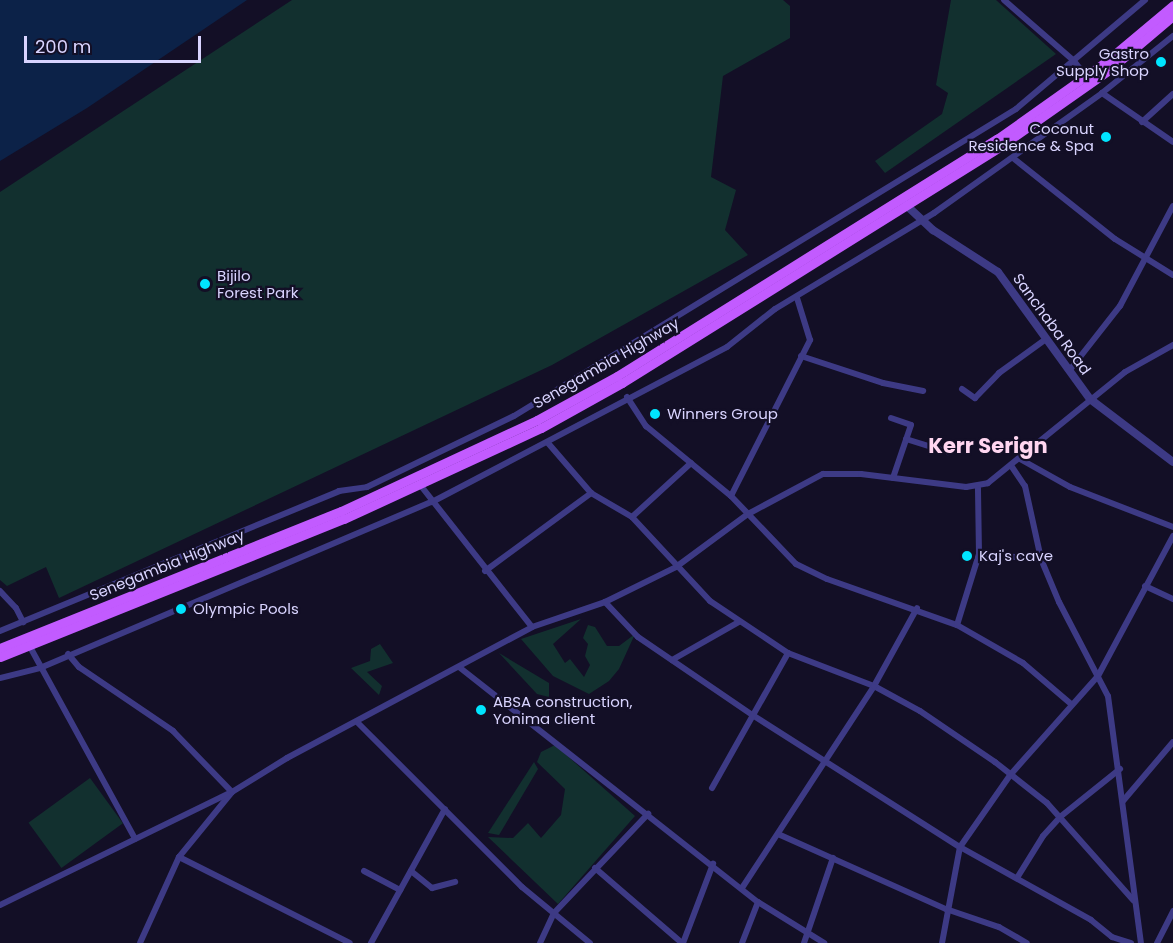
<!DOCTYPE html>
<style>
body{margin:0}
#map{position:relative;width:1173px;height:943px;overflow:hidden;background:#130f26;font-family:Poppins,sans-serif}
div>[style]{position:absolute}
.green>*{inset:0;background:#12302f;transform-origin:0 0}
.water>*{inset:0;background:#0c2248}
.minor>*{height:6px;margin:-3px;padding:0 3px;transform-origin:3px;border-radius:3px;background:#3d3a85}
.tertiary>*{height:8px;margin:-4px;padding:0 4px;transform-origin:4px;border-radius:4px;background:#3d3a85}
.primary>*{height:9px;margin:-4.5px;padding:0 4.5px;transform-origin:4.5px;border-radius:4.5px;background:#c25bff}
.dots>*{width:16px;height:16px;translate:-50% -50%;box-sizing:border-box;border:3px solid #130f26;border-radius:50%}
span{translate:-50% -50%;white-space:nowrap;text-align:center;line-height:1.15;-webkit-text-stroke:4.5px #130f26;paint-order:stroke}
.poi-label{font-size:15px;color:#d9d4ff}
.right{translate:-100% -50%;text-align:right}
.left{translate:0 -50%;text-align:left}
.street-label{font-size:15px;color:#d9d4ff}
.district-label{font-size:21px;color:#ffd6f0;font-weight:700}
.scale{position:absolute;left:24px;top:36px;width:177px;height:27px;box-sizing:border-box;border:3px solid #d9d4ff;border-top:0;padding-left:8px;font-size:18px;line-height:21px;white-space:nowrap;color:#d9d4ff;-webkit-text-stroke:4px #130f26;paint-order:stroke}
</style>
<div id="map">
<div class="green">
<div style="clip-path:polygon(292px 0,783px 0,790px 6px,790px 38px,723px 76px,711px 177px,736px 190px,725px 230px,748px 255px,552px 365px,59px 598px,46px 567px,7px 586px,0 580px,0 192px)"></div>
<div style="clip-path:polygon(951px 0,996px 0,1056px 54px,885px 173px,875px 161px,942px 114px,948px 93px,936px 85px)"></div>
<div style="clip-path:polygon(581px 619px,553px 644px,565px 663px,570px 659px,584px 677px,590px 665px,585px 656px,588px 644px,583px 638px,588px 625px,595px 627px,607px 646px,619px 646px,635px 634px,619px 669px,609px 681px,589px 694px,553px 676px,521px 639px)"></div>
<div style="clip-path:polygon(380px 644px,393px 663px,367px 672px,382px 686px,379px 695px,351px 668px,370px 661px,371px 649px)"></div>
<div style="clip-path:polygon(499px 653px,549px 683px,549px 697px,537px 694px)"></div>
<div style="clip-path:polygon(555px 745px,635px 816px,558px 904px,488px 837px,513px 838px,528px 823px,541px 838px,561px 815px,565px 789px,537px 762px,541px 752px)"></div>
<div style="clip-path:polygon(534px 762px,538px 769px,499px 835px,488px 833px)"></div>
<div style="left:90px;top:778px;width:56px;height:76px;rotate:54deg"></div>
</div>
<div class="water">
<div style="clip-path:polygon(0 0,247px 0,87px 108px,0 161px)"></div>
</div>
<div class="minor">
<div style="left:1004px;top:0;width:91px;rotate:41deg"></div>
<div style="left:1073px;top:60px;width:21px;rotate:51deg"></div>
<div style="left:1102px;top:93px;width:86px;rotate:34.6deg"></div>
<div style="left:1142px;top:122px;width:42px;rotate:-42.1deg"></div>
<div style="left:1013px;top:158px;width:130px;rotate:38.5deg"></div>
<div style="left:1115px;top:239px;width:68px;rotate:31.8deg"></div>
<div style="left:801px;top:356px;width:86px;rotate:18.2deg"></div>
<div style="left:883px;top:383px;width:41px;rotate:11.3deg"></div>
<div style="left:1069px;top:371px;width:83px;rotate:-51.9deg"></div>
<div style="left:1120px;top:306px;width:113px;rotate:-62.1deg"></div>
<div style="left:962px;top:389px;width:16px;rotate:35deg"></div>
<div style="left:975px;top:398px;width:35px;rotate:-46deg"></div>
<div style="left:999px;top:373px;width:58px;rotate:-35.9deg"></div>
<div style="left:627px;top:397px;width:35px;rotate:57deg"></div>
<div style="left:646px;top:426px;width:110px;rotate:39.5deg"></div>
<div style="left:731px;top:496px;width:94px;rotate:46.3deg"></div>
<div style="left:796px;top:564px;width:34px;rotate:26deg"></div>
<div style="left:827px;top:579px;width:138px;rotate:19.5deg"></div>
<div style="left:957px;top:625px;width:76px;rotate:29.9deg"></div>
<div style="left:1023px;top:663px;width:62px;rotate:40.4deg"></div>
<div style="left:891px;top:418px;width:21px;rotate:19deg"></div>
<div style="left:911px;top:425px;width:56px;rotate:108.8deg"></div>
<div style="left:906px;top:439px;width:44px;rotate:17.2deg"></div>
<div style="left:948px;top:452px;width:5px;rotate:-37deg"></div>
<div style="left:548px;top:443px;width:66px;rotate:49.3deg"></div>
<div style="left:591px;top:493px;width:48px;rotate:30.3deg"></div>
<div style="left:632px;top:517px;width:115px;rotate:47.1deg"></div>
<div style="left:710px;top:601px;width:94px;rotate:33.7deg"></div>
<div style="left:788px;top:653px;width:92px;rotate:21deg"></div>
<div style="left:874px;top:686px;width:52px;rotate:28.5deg"></div>
<div style="left:920px;top:711px;width:91px;rotate:34.2deg"></div>
<div style="left:995px;top:762px;width:66px;rotate:38.3deg"></div>
<div style="left:1047px;top:803px;width:130px;rotate:48.4deg"></div>
<div style="left:1020px;top:459px;width:57px;rotate:29.2deg"></div>
<div style="left:1070px;top:487px;width:110px;rotate:21.2deg"></div>
<div style="left:1012px;top:467px;width:23px;rotate:56deg"></div>
<div style="left:1025px;top:486px;width:75px;rotate:77.6deg"></div>
<div style="left:1041px;top:559px;width:47px;rotate:67.3deg"></div>
<div style="left:1059px;top:602px;width:106px;rotate:62.5deg"></div>
<div style="left:1108px;top:696px;width:249px;rotate:82.4deg"></div>
<div style="left:421px;top:486px;width:179px;rotate:51.8deg"></div>
<div style="left:731px;top:496px;width:175px;rotate:-63.1deg"></div>
<div style="left:810px;top:340px;width:44px;rotate:-107.2deg"></div>
<div style="left:632px;top:517px;width:80px;rotate:-42.5deg"></div>
<div style="left:979px;top:554px;width:62px;rotate:4.6deg"></div>
<div style="left:485px;top:571px;width:132px;rotate:-36.3deg"></div>
<div style="left:1145px;top:586px;width:31px;rotate:25deg"></div>
<div style="left:0;top:591px;width:23px;rotate:47deg"></div>
<div style="left:16px;top:608px;width:16px;rotate:63deg"></div>
<div style="left:605px;top:602px;width:48px;rotate:46.7deg"></div>
<div style="left:638px;top:637px;width:140px;rotate:34.3deg"></div>
<div style="left:754px;top:716px;width:244px;rotate:32.5deg"></div>
<div style="left:960px;top:847px;width:150px;rotate:29.1deg"></div>
<div style="left:1091px;top:920px;width:27px;rotate:39deg"></div>
<div style="left:1112px;top:937px;width:20px;rotate:18deg"></div>
<div style="left:957px;top:625px;width:74px;rotate:-72.8deg"></div>
<div style="left:979px;top:554px;width:66px;rotate:-90.9deg"></div>
<div style="left:0;top:631px;width:367px;rotate:-22.4deg"></div>
<div style="left:339px;top:491px;width:28px;rotate:-8deg"></div>
<div style="left:367px;top:487px;width:163px;rotate:-25.8deg"></div>
<div style="left:514px;top:416px;width:588px;rotate:-31.45deg"></div>
<div style="left:1016px;top:109px;width:169px;rotate:-40.2deg"></div>
<div style="left:29px;top:645px;width:221px;rotate:61.3deg"></div>
<div style="left:68px;top:654px;width:17px;rotate:50deg"></div>
<div style="left:79px;top:667px;width:114px;rotate:34.2deg"></div>
<div style="left:173px;top:731px;width:85px;rotate:46deg"></div>
<div style="left:232px;top:792px;width:84px;rotate:129.2deg"></div>
<div style="left:179px;top:857px;width:94px;rotate:114.4deg"></div>
<div style="left:672px;top:660px;width:77px;rotate:-29.6deg"></div>
<div style="left:459px;top:667px;width:380px;rotate:38.2deg"></div>
<div style="left:758px;top:902px;width:78px;rotate:31.8deg"></div>
<div style="left:0;top:678px;width:41px;rotate:-14deg"></div>
<div style="left:40px;top:668px;width:426px;rotate:-23deg"></div>
<div style="left:432px;top:502px;width:333px;rotate:-27.7deg"></div>
<div style="left:727px;top:347px;width:61px;rotate:-38.4deg"></div>
<div style="left:775px;top:309px;width:186px;rotate:-31.1deg"></div>
<div style="left:934px;top:213px;width:206px;rotate:-35.5deg"></div>
<div style="left:1102px;top:93px;width:91px;rotate:-38.8deg"></div>
<div style="left:358px;top:723px;width:232px;rotate:45deg"></div>
<div style="left:522px;top:887px;width:88px;rotate:39.5deg"></div>
<div style="left:712px;top:788px;width:155px;rotate:-60.6deg"></div>
<div style="left:1123px;top:801px;width:77px;rotate:-49.7deg"></div>
<div style="left:778px;top:834px;width:184px;rotate:24.1deg"></div>
<div style="left:946px;top:909px;width:56px;rotate:18.8deg"></div>
<div style="left:999px;top:927px;width:32px;rotate:30deg"></div>
<div style="left:179px;top:857px;width:191px;rotate:26.7deg"></div>
<div style="left:595px;top:868px;width:115px;rotate:40.8deg"></div>
<div style="left:364px;top:871px;width:41px;rotate:27.8deg"></div>
<div style="left:411px;top:871px;width:27px;rotate:39deg"></div>
<div style="left:432px;top:888px;width:24px;rotate:-15deg"></div>
<div style="left:1017px;top:878px;width:49px;rotate:-58.2deg"></div>
<div style="left:1043px;top:836px;width:25px;rotate:-48deg"></div>
<div style="left:1060px;top:817px;width:77px;rotate:-38.7deg"></div>
<div style="left:742px;top:888px;width:241px;rotate:-56.8deg"></div>
<div style="left:874px;top:686px;width:89px;rotate:-61.1deg"></div>
<div style="left:0;top:905px;width:258px;rotate:-26deg"></div>
<div style="left:232px;top:792px;width:65px;rotate:-31.7deg"></div>
<div style="left:287px;top:758px;width:278px;rotate:-28.1deg"></div>
<div style="left:532px;top:627px;width:77px;rotate:-18.9deg"></div>
<div style="left:605px;top:602px;width:79px;rotate:-26.2deg"></div>
<div style="left:676px;top:567px;width:89px;rotate:-36.4deg"></div>
<div style="left:748px;top:514px;width:85px;rotate:-28.1deg"></div>
<div style="left:823px;top:474px;width:38px"></div>
<div style="left:861px;top:474px;width:106px;rotate:7.1deg"></div>
<div style="left:966px;top:487px;width:22px;rotate:-10deg"></div>
<div style="left:988px;top:483px;width:176px;rotate:-39deg"></div>
<div style="left:1125px;top:372px;width:55px;rotate:-29.4deg"></div>
<div style="left:371px;top:943px;width:153px;rotate:-61.1deg"></div>
<div style="left:540px;top:943px;width:33px;rotate:-65deg"></div>
<div style="left:554px;top:913px;width:137px;rotate:-46.5deg"></div>
<div style="left:683px;top:943px;width:85px;rotate:-69.2deg"></div>
<div style="left:742px;top:943px;width:44px;rotate:-68.7deg"></div>
<div style="left:804px;top:943px;width:90px;rotate:-71.2deg"></div>
<div style="left:942px;top:943px;width:98px;rotate:-79.4deg"></div>
<div style="left:960px;top:847px;width:89px;rotate:-55.1deg"></div>
<div style="left:1011px;top:774px;width:131px;rotate:-48.4deg"></div>
<div style="left:1098px;top:676px;width:159px;rotate:-61.8deg"></div>
<div style="left:1157px;top:943px;width:36px;rotate:-63deg"></div>
</div>
<div class="tertiary">
<div style="left:906px;top:205px;width:37px;rotate:43deg"></div>
<div style="left:933px;top:230px;width:77px;rotate:32.9deg"></div>
<div style="left:998px;top:272px;width:157px;rotate:54.1deg"></div>
<div style="left:1090px;top:399px;width:104px;rotate:37.2deg"></div>
</div>
<div class="primary">
<div style="left:0;top:648px;width:367px;rotate:-21.9deg"></div>
<div style="left:341px;top:511px;width:216px;rotate:-24.9deg"></div>
<div style="left:537px;top:420px;width:91px;rotate:-28.8deg"></div>
<div style="left:617px;top:376px;width:448px;rotate:-32deg"></div>
<div style="left:997px;top:139px;width:131px;rotate:-35.4deg"></div>
<div style="left:1104px;top:63px;width:90px;rotate:-40deg"></div>
<div style="left:0;top:657px;width:371px;rotate:-21.9deg"></div>
<div style="left:344px;top:519px;width:217px;rotate:-24.8deg"></div>
<div style="left:541px;top:428px;width:93px;rotate:-29.1deg"></div>
<div style="left:622px;top:383px;width:447px;rotate:-32deg"></div>
<div style="left:1001px;top:146px;width:132px;rotate:-35.1deg"></div>
<div style="left:1109px;top:70px;width:84px;rotate:-40.2deg"></div>
</div>
<div class="dots">
<div style="left:1161px;top:62px;background:#00e5ff"></div>
<div style="left:1106px;top:137px;background:#00e5ff"></div>
<div style="left:205px;top:284px;background:#00e5ff"></div>
<div style="left:655px;top:414px;background:#00e5ff"></div>
<div style="left:967px;top:556px;background:#00e5ff"></div>
<div style="left:181px;top:609px;background:#00e5ff"></div>
<div style="left:481px;top:710px;background:#00e5ff"></div>
</div>
<div class="poi-label">
<span class="right" style="left:1149px;top:62px">Gastro<br>Supply Shop</span>
<span class="right" style="left:1094px;top:137px">Coconut<br>Residence &amp; Spa</span>
<span class="left" style="left:217px;top:284px">Bijilo<br>Forest Park</span>
<span class="left" style="left:667px;top:414px">Winners Group</span>
<span class="left" style="left:979px;top:556px">Kaj's cave</span>
<span class="left" style="left:193px;top:609px">Olympic Pools</span>
<span class="left" style="left:493px;top:710px">ABSA construction,<br>Yonima client</span>
</div>
<div class="street-label">
<span style="left:1052px;top:324px;rotate:54deg">Sanchaba Road</span>
<span style="left:606px;top:363px;rotate:-30deg">Senegambia Highway</span>
<span style="left:167px;top:565px;rotate:-22deg">Senegambia Highway</span>
</div>
<div class="district-label">
<span style="left:988px;top:446px">Kerr Serign</span>
</div>
<div class="scale">200 m</div>
</div>
